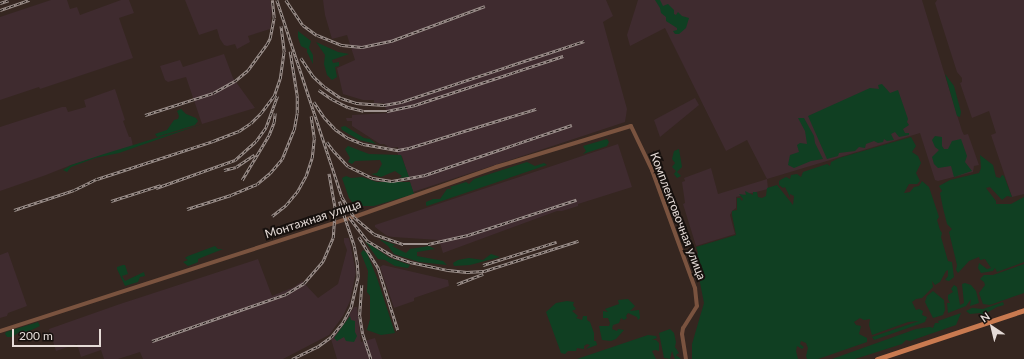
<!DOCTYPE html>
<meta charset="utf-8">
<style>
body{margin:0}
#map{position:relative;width:1024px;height:359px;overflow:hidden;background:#352620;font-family:Lato,sans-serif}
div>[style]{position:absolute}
.industrial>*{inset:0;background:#3f2b2f}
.green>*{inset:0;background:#103f22}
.minor>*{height:4px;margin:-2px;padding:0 2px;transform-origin:2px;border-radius:2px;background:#7a533f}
.major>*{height:5px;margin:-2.5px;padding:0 2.5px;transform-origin:2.5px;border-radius:2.5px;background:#c97a50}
.rail>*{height:2.5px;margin-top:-1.25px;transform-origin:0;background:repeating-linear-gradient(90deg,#17110e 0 3px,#9e928e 0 6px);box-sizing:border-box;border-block:1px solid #9e928e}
span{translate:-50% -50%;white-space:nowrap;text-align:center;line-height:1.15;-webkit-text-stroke:4px #17110e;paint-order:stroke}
.street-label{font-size:12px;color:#e5dbd7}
.north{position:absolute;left:972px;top:307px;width:40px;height:40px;-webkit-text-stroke:3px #17110e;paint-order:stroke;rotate:325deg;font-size:11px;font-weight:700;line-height:16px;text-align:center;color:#e5dbd7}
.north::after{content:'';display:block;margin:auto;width:14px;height:18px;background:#e5dbd7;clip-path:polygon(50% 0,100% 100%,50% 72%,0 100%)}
.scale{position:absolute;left:12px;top:329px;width:89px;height:18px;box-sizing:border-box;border:2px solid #e5dbd7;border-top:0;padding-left:5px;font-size:12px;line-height:14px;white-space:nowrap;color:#e5dbd7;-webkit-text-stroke:3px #17110e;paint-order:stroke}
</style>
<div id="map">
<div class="industrial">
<div style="clip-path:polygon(51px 0,67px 0,70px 9px,77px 7px,80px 15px,121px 0,129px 0,134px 13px,119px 18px,133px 58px,40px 89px,39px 87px,0 100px,0 17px)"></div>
<div style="clip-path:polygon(185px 0,270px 0,272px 9px,270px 29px,248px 36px,250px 42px,237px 49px,235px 44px,227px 46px,224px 45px,220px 39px,217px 29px,199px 35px)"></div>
<div style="clip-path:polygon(323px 0,606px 0,613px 16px,603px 22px,627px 109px,625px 122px,413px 192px,402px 156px,398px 155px,398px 147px,390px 148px,384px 144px,380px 144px,352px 126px,352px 121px,347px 121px,346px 118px,352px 118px,352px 115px,387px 113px,384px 103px,374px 103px,374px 100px,363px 100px,343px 94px,337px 68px,355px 60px,347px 35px,332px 39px,325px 15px)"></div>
<div style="clip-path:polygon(638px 0,922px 0,962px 131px,964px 135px,968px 134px,979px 165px,974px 166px,973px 172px,938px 181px,935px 180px,920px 133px,767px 179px,768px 189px,736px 197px,736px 208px,732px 211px,730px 215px,735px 234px,696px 246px,683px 204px,685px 203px,682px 182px,685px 181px,684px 178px,711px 168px,718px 194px,767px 179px,747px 140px,726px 151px,665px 28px,630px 46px,627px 35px)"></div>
<div style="clip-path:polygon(937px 0,1024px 0,1024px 194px,1012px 197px,991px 135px,996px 133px,989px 111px,972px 118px,960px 83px,962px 82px,962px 78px,957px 72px,935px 3px)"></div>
<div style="clip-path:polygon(224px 54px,233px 78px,255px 108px,202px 124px,186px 77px,168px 82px,165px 80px,160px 66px,180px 60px,183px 67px)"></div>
<div style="clip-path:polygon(115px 89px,125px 120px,123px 121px,129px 137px,131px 137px,133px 146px,71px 165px,46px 175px,0 191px,0 127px,62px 107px,66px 107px,68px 112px,86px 107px,84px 100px)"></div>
<div style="clip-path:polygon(695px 98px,699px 105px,660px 137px,654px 120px)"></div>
<div style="clip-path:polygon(618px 144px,632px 187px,578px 204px,578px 206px,562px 211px,557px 211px,443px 253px,439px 240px,393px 237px,387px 236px,375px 227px,375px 225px)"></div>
<div style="clip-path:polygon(344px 238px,349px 238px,356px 272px,350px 301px,343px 316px,329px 335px,283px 359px,143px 359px,140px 352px,118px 359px,104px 359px,101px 350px,81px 357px,77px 344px,56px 351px,49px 329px,120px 304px,258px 259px,272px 296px,294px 287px,302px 281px,318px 298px,338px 284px,347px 250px,344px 242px)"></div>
<div style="clip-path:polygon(8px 252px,27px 306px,8px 313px,7px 316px,0 318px,0 255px)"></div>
<div style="clip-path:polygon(383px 265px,448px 280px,449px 286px,414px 298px,414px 301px,394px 308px,380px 267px)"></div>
<div style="clip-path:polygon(354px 307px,357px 307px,361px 342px,375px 338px,382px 359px,337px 359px,331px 339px,344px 324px)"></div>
</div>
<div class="green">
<div style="clip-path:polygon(655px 0,660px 0,663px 6px,668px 4px,674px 10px,674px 14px,676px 15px,678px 12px,682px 16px,689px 18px,686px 28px,679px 34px,675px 34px,673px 31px,677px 30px,677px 28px,666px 21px,666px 17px,661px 13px,660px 8px)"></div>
<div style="clip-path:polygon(298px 31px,311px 41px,309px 48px,313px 55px,313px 64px,307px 52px,307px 49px,301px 46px,298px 37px)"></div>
<div style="clip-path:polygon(316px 42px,338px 52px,349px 54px,332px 60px,333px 63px,339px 62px,339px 66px,335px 67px,337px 77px,332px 80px,327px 75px,324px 64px,325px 55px)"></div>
<div style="clip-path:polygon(945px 74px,954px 86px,961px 112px,960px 117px,957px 116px)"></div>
<div style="clip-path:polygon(882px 84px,890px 93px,898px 90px,908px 119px,907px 122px,909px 125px,903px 129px,905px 133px,909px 133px,909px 135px,899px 137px,895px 132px,891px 134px,894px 140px,887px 141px,884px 139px,883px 142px,878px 143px,874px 141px,866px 144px,865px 148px,859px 147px,855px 151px,839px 153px,838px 156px,827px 159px,808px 116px,870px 88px,879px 89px,878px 85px)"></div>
<div style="clip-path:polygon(181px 109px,186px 114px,196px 118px,198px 121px,195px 125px,157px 137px,155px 134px,167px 130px,174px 120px,178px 119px,179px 116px,177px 111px)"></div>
<div style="clip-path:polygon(798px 118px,804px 118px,814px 136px,815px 143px,823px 159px,811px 161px,794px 168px,788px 165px,790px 155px,799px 152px,797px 145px,800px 143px,807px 144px,805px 131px)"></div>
<div style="clip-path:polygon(202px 124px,119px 153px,95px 158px,71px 167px,67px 172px,63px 170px,71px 165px,104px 154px)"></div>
<div style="clip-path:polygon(345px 126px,364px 138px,370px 139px,376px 144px,359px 140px,342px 130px,341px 127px)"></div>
<div style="clip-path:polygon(935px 136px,942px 137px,942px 146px,944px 149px,948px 149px,952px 141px,961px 139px,967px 156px,965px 162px,972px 171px,954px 177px,951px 166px,938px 168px,934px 164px,932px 157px,939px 150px,935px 147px,932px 140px)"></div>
<div style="clip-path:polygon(911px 137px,916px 146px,912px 152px,918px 156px,921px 163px,916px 173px,920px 181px,917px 184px,909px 184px,904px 193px,910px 192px,914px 187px,919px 186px,922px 181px,929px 187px,939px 217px,937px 220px,940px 230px,942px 233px,941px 237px,948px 261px,952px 262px,954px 277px,949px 281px,945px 280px,948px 276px,948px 270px,946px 271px,940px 282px,935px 285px,932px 281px,933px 287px,922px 298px,916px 299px,912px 302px,916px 310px,919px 309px,923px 311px,922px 315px,927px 317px,925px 322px,874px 340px,872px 337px,919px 321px,908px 322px,872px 335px,869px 325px,870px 319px,864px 320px,860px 318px,854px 322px,856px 325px,861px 326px,859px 334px,867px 338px,867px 342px,818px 359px,807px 359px,806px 356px,808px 348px,806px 343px,801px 341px,800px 344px,804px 347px,802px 349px,797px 346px,796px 351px,798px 359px,692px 359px,692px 344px,704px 303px,695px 257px,698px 253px,696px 247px,736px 235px,732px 215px,732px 211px,737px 210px,737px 198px,740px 198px,742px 201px,743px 199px,739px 194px,746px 195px,745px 191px,753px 195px,753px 192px,757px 192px,758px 197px,762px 198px,766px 196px,767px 188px,777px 185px,793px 205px,794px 196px,790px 194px,790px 197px,785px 187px,783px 188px,779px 185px,779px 181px,782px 179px,786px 177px,790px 179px,791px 175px,797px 174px,801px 177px,803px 172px,827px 164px,830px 166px,831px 162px,839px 158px)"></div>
<div style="clip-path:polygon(607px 139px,609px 142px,607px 146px,583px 154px,586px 151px,583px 146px)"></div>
<div style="clip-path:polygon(348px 146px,369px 154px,401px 155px,409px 177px,399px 178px,402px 176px,395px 171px,381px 177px,371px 174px,377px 173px,382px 164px,380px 160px,355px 161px,352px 164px,348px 162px,350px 158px,345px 149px)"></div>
<div style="clip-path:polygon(679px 149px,682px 167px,677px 172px,681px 176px,677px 178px,674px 174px,676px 171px,672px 167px,675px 163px,672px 159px,674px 151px)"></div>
<div style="clip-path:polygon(980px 155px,993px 165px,996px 177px,1000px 178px,1002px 175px,1004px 176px,1012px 197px,1007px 196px,1002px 200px,990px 187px,986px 188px,996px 201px,996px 204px,1011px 204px,1024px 197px,1024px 262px,997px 272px,995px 268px,993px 271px,981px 273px,978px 268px,979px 263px,987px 269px,991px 268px,985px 259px,980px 260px,979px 257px,969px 261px,958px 273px,956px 270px,957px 265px,949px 232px,952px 229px,947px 224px,943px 208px,940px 193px,942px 191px,939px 186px,950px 180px,979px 173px,981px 168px)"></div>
<div style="clip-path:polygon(527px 162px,535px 166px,544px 163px,547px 165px,427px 206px,426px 205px,426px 202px,433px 199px,440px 199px,447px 189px,452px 189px,450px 187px,466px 182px,469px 184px,474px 179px)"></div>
<div style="clip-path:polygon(346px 176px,351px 178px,362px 177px,377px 182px,410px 182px,414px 194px,374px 206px,355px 206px,349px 198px,342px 178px)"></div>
<div style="clip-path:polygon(379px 239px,396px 245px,392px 246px,406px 253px,410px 249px,429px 246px,435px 249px,417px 252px,417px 256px,443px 261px,447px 265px,419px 262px,394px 254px,388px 246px)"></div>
<div style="clip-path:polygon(365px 241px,390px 258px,410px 265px,408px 268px,395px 266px,385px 260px,378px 259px)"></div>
<div style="clip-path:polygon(215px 246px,218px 249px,223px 249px,198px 259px,198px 262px,196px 263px,188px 266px,183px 262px,188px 260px,185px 258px,188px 256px)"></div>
<div style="clip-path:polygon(363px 250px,367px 253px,377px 278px,395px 333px,381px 335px,367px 330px,370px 319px,370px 296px,367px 292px,368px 271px,361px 253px)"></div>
<div style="clip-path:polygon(491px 254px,500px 257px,470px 265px,454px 266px,453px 263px,458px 260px,469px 258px,483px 260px)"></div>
<div style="clip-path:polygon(1024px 264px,1024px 293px,990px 305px,983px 304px,979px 293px,985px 285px,984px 282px,980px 279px,984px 275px,993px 275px)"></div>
<div style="clip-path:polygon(123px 265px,125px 265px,128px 274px,122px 276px,125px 281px,144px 272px,145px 276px,140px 277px,138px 282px,125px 286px,117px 269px,117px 267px)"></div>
<div style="clip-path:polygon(965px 283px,971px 285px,976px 291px,979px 303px,970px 306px,971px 299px,966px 306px,948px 313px,947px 303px,950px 303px,948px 299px,948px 295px,953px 292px,951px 289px,954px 285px,957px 287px,960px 305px,964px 303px,962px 284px)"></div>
<div style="clip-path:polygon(933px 291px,944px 300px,945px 310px,943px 315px,933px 318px,925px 302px,927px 296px)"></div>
<div style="clip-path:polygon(628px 299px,635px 306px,630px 311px,639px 310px,640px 318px,638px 320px,637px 317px,628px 313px,626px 316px,627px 318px,624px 320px,621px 318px,619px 323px,613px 325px,612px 329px,617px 331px,618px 329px,624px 330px,616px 339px,611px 341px,602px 340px,599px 326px,609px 326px,610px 323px,608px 318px,603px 318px,603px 311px,608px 312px,605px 309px,619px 304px,618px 300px)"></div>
<div style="clip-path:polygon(567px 301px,574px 302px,573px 305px,576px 309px,572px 311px,578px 316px,576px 318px,582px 320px,583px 316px,587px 316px,587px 320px,590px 322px,594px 333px,594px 341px,596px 341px,597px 345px,586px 349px,590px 345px,587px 344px,584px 346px,584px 349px,577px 348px,576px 351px,568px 351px,565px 354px,561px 353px,546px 312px,556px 303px)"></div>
<div style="clip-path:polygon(1003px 302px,1004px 305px,997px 307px,981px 316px,980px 313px,970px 314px,966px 311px,972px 308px,983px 309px)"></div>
<div style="clip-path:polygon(961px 313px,956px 325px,910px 341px,906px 340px,902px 344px,855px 359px,832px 359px,916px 329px,930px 327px,933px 328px,935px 323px,939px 323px,938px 321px)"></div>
<div style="clip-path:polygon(350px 316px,351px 320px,355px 321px,355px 332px,357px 336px,354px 342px,346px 341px,344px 337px,337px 341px,334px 338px)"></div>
<div style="clip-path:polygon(38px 322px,40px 326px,25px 333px,18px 333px,12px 337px,7px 337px,5px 334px,6px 332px)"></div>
<div style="clip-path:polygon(670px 329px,674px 333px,676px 342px,675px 347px,679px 353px,676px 355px,681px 359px,675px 359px,672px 351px,670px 359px,664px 358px,659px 333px)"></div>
<div style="clip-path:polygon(648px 335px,656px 336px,657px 338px,652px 340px,656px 340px,659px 343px,659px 351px,655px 350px,652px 351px,656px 359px,577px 359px)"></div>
</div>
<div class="minor">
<div style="left:0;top:331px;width:372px;rotate:-17.9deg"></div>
<div style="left:354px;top:217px;width:151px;rotate:-19.4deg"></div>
<div style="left:496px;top:167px;width:141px;rotate:-16.9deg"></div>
<div style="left:631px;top:126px;width:49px;rotate:64.5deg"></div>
<div style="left:652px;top:170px;width:126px;rotate:70deg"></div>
<div style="left:695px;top:288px;width:18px;rotate:84deg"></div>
<div style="left:697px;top:306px;width:26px;rotate:122deg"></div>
<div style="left:683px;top:328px;width:6px;rotate:99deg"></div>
<div style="left:682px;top:334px;width:25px;rotate:81deg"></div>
</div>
<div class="major">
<div style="left:877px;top:359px;width:155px;rotate:-18.4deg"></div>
</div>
<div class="rail">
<div style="left:277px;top:0;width:207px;rotate:71.7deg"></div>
<div style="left:342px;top:197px;width:23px;rotate:59deg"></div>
<div style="left:354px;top:217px;width:26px;rotate:40deg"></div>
<div style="left:374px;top:234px;width:31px;rotate:19deg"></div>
<div style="left:403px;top:244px;width:25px"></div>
<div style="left:428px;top:244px;width:41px;rotate:-12.7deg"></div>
<div style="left:468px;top:235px;width:114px;rotate:-18deg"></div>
<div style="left:286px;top:0;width:30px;rotate:56deg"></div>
<div style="left:303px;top:25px;width:17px;rotate:36deg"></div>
<div style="left:317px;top:35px;width:27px;rotate:22deg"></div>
<div style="left:342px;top:45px;width:20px;rotate:6deg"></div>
<div style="left:362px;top:47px;width:30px;rotate:-12deg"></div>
<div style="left:391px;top:41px;width:100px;rotate:-20.4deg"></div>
<div style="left:0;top:3px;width:9px;rotate:-18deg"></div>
<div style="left:0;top:10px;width:31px;rotate:-19deg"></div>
<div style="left:301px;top:58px;width:22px;rotate:56deg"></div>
<div style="left:313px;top:76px;width:16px;rotate:43deg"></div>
<div style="left:325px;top:87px;width:19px;rotate:35deg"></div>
<div style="left:341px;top:98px;width:16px;rotate:18deg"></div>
<div style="left:356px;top:103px;width:28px;rotate:4deg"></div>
<div style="left:384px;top:105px;width:17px;rotate:-10deg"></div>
<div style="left:401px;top:102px;width:193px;rotate:-18.4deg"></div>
<div style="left:319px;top:90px;width:16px;rotate:35deg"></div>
<div style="left:332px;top:99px;width:18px;rotate:27deg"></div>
<div style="left:348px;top:107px;width:16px;rotate:14deg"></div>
<div style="left:364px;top:111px;width:23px"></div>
<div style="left:387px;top:111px;width:29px;rotate:-12deg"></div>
<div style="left:415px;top:105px;width:156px;rotate:-18.3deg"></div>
<div style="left:314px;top:102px;width:18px;rotate:56deg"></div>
<div style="left:324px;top:117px;width:16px;rotate:47deg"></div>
<div style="left:335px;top:129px;width:16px;rotate:35deg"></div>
<div style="left:348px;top:138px;width:16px;rotate:22deg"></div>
<div style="left:363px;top:144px;width:36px;rotate:10deg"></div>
<div style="left:398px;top:150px;width:11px;rotate:-10deg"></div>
<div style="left:409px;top:148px;width:133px;rotate:-17.1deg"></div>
<div style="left:145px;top:115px;width:71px;rotate:-17.9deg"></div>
<div style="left:213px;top:93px;width:25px;rotate:-29deg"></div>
<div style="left:235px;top:81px;width:17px;rotate:-40deg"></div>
<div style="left:248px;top:70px;width:32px;rotate:-54deg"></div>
<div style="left:267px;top:44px;width:7px;rotate:-63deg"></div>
<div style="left:270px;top:38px;width:20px;rotate:-79deg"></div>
<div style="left:274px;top:18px;width:18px;rotate:-96deg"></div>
<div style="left:327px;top:142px;width:10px;rotate:53deg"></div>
<div style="left:333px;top:150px;width:22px;rotate:47deg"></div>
<div style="left:348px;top:166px;width:28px;rotate:26deg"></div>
<div style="left:373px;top:178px;width:19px;rotate:9deg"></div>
<div style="left:392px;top:181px;width:34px;rotate:-10deg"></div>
<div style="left:425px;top:175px;width:155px;rotate:-18.8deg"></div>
<div style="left:224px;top:170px;width:12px;rotate:-14deg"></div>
<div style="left:236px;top:167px;width:22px;rotate:-34deg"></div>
<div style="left:242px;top:180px;width:52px;rotate:-59deg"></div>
<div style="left:269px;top:135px;width:14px;rotate:-69deg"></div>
<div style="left:274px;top:122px;width:9px;rotate:-84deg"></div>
<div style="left:156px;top:188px;width:84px;rotate:-19.5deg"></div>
<div style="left:235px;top:160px;width:28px;rotate:-42deg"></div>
<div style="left:256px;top:141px;width:17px;rotate:-54deg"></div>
<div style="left:266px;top:127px;width:33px;rotate:-70deg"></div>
<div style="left:111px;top:201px;width:52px;rotate:-17.7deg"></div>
<div style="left:187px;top:209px;width:46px;rotate:-17.7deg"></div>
<div style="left:231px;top:195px;width:28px;rotate:-23deg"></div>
<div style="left:257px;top:184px;width:17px;rotate:-40deg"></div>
<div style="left:270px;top:173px;width:18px;rotate:-49deg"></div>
<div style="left:282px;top:159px;width:31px;rotate:-68deg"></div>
<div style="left:294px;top:130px;width:17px;rotate:-80deg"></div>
<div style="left:297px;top:113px;width:17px;rotate:-90deg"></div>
<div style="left:297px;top:96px;width:45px;rotate:-99deg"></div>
<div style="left:14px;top:210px;width:63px;rotate:-18.4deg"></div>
<div style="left:74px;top:190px;width:25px;rotate:-26deg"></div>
<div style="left:97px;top:179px;width:122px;rotate:-18.1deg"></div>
<div style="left:213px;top:141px;width:28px;rotate:-21deg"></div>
<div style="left:239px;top:131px;width:14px;rotate:-34deg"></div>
<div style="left:251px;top:123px;width:14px;rotate:-45deg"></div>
<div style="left:261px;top:113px;width:21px;rotate:-53deg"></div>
<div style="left:274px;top:96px;width:18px;rotate:-71deg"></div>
<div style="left:280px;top:79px;width:27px;rotate:-82deg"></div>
<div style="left:284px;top:52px;width:26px;rotate:-97deg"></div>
<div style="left:272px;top:216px;width:18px;rotate:-38deg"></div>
<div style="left:286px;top:205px;width:17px;rotate:-50deg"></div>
<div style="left:297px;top:192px;width:18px;rotate:-61deg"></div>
<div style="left:306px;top:176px;width:19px;rotate:-72deg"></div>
<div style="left:312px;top:158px;width:20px;rotate:-84deg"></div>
<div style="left:314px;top:138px;width:22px;rotate:-98deg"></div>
<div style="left:349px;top:217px;width:31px;rotate:52deg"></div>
<div style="left:368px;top:241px;width:29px;rotate:31deg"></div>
<div style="left:393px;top:256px;width:18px;rotate:19deg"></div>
<div style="left:410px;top:262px;width:39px;rotate:12deg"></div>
<div style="left:448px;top:270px;width:19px;rotate:6deg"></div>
<div style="left:467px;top:272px;width:17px;rotate:-3deg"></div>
<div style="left:484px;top:271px;width:99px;rotate:-17.7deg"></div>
<div style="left:359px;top:237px;width:36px;rotate:58deg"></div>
<div style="left:378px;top:267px;width:66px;rotate:72.4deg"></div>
<div style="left:483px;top:265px;width:77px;rotate:-17.5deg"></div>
<div style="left:457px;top:284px;width:28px;rotate:-21deg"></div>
<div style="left:362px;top:285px;width:31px;rotate:94deg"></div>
<div style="left:360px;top:316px;width:18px;rotate:81deg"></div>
<div style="left:363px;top:334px;width:26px;rotate:72deg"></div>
<div style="left:152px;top:341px;width:142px;rotate:-19.3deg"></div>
<div style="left:286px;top:294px;width:21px;rotate:-31deg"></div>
<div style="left:304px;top:283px;width:29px;rotate:-49deg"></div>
<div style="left:323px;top:261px;width:25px;rotate:-67deg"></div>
<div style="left:333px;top:238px;width:29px;rotate:-86deg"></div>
<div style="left:335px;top:209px;width:36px;rotate:-100deg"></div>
<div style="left:292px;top:359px;width:28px;rotate:-26deg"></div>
<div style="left:317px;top:347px;width:17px;rotate:-36deg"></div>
<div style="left:331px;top:337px;width:19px;rotate:-51deg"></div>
<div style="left:343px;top:322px;width:17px;rotate:-62deg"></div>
<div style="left:351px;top:307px;width:31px;rotate:-77deg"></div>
<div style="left:358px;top:277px;width:14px;rotate:-94deg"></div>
<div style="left:357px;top:263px;width:17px;rotate:-100deg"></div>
<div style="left:354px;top:246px;width:47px;rotate:-108.4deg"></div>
</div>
<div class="street-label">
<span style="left:678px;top:216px;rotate:69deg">Комплектовочная улица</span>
<span style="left:313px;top:219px;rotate:-18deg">Монтажная улица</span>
</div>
<div class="north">N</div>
<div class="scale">200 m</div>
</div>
